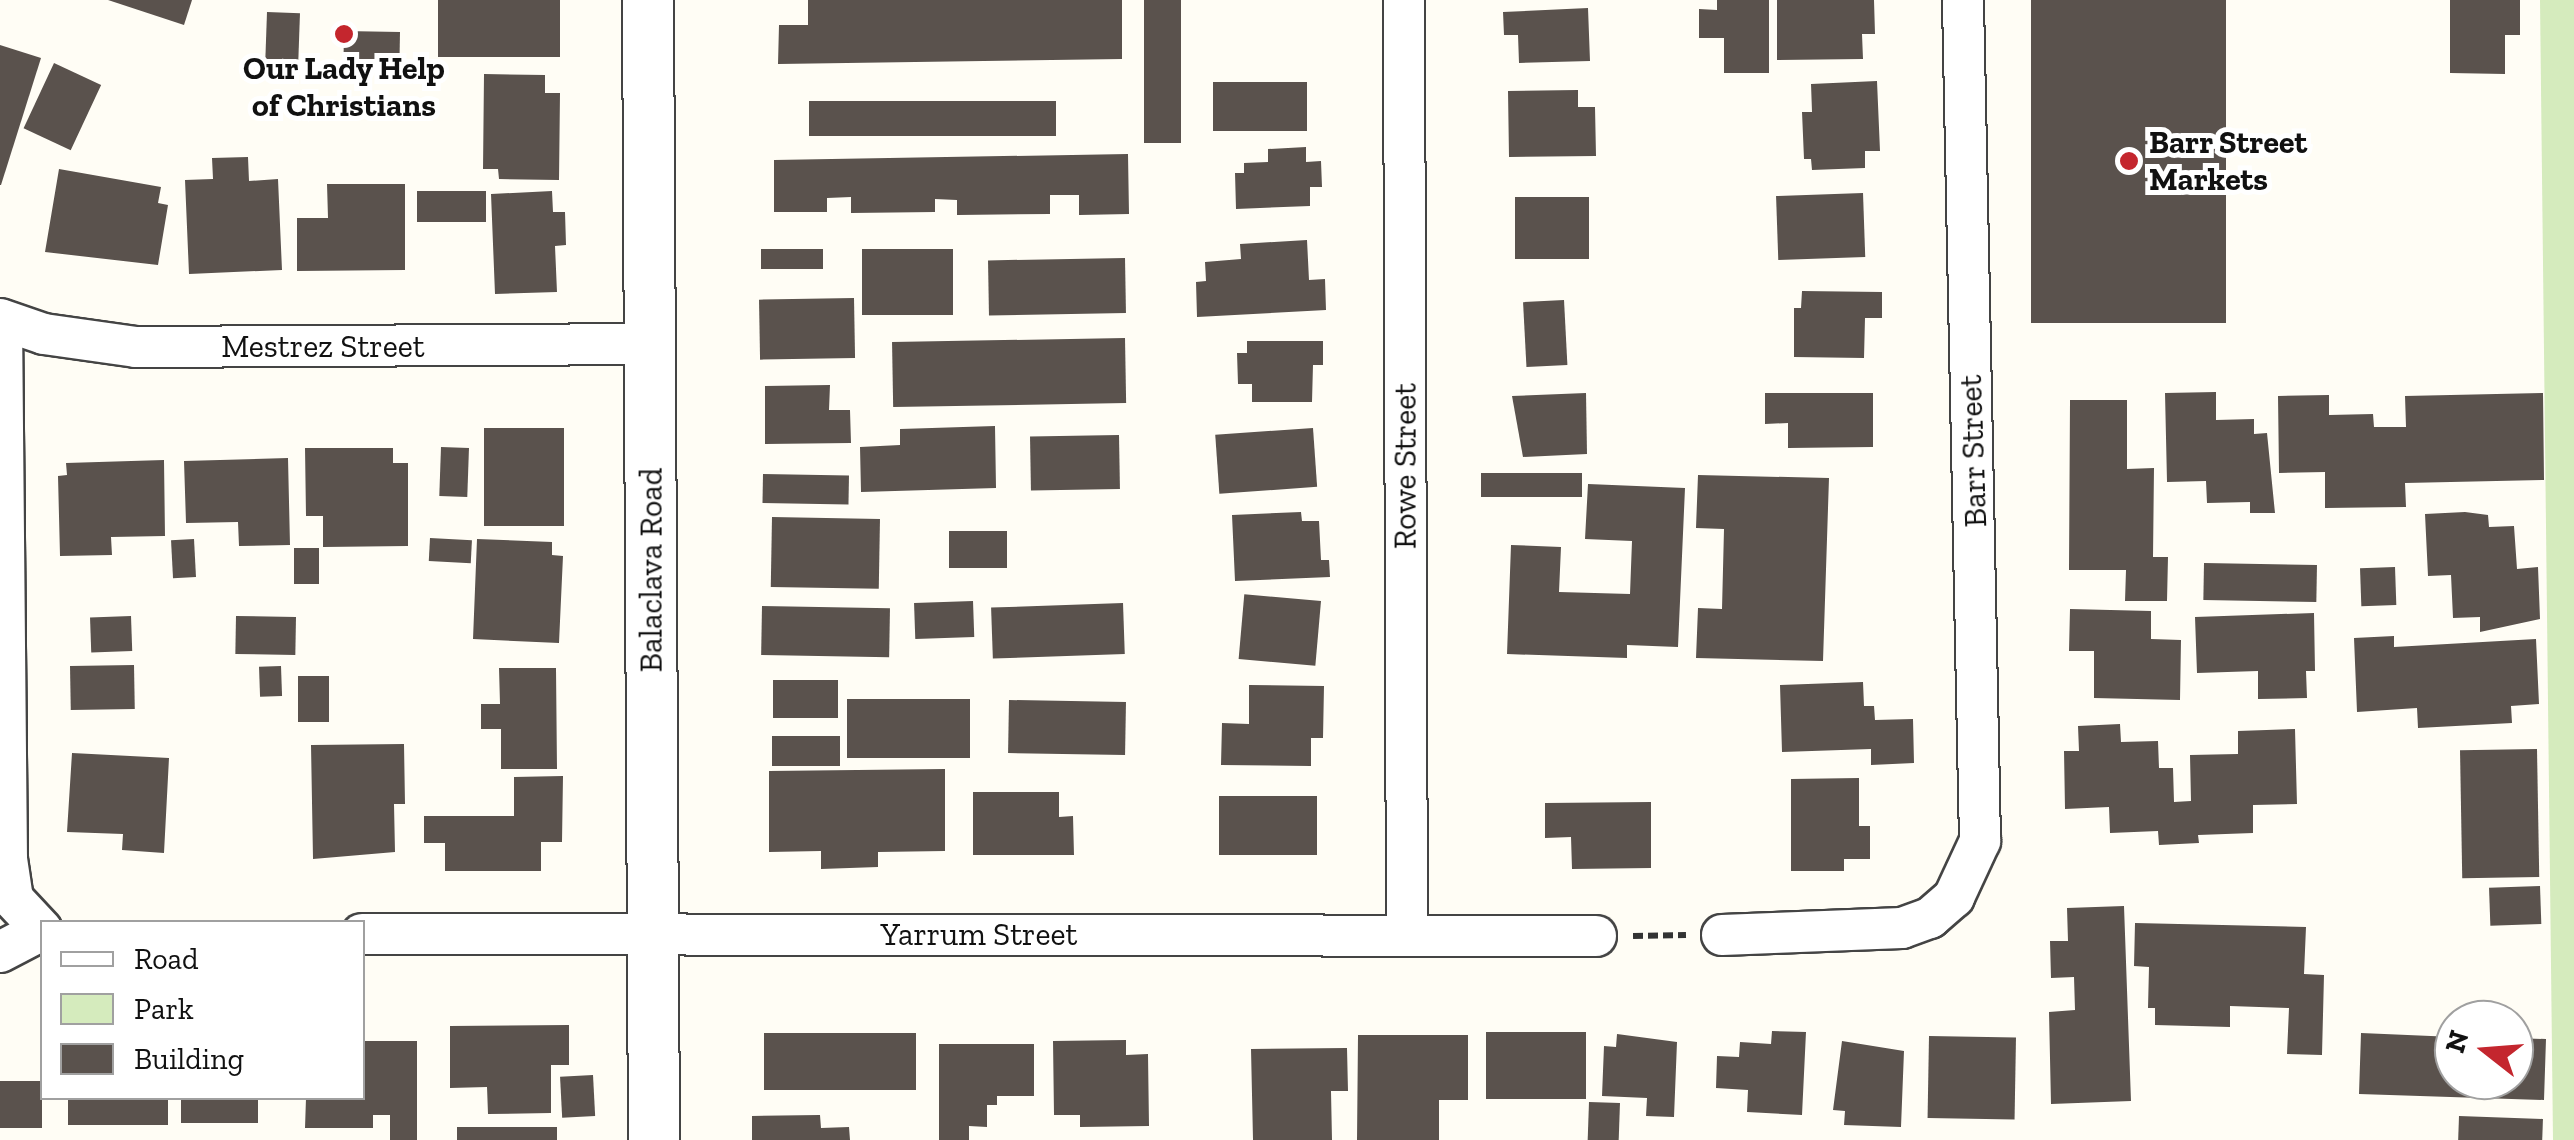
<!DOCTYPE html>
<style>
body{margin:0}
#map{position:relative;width:2574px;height:1140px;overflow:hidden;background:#fffdf5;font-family:"Zilla Slab",serif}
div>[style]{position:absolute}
.green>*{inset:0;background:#d5ebbd}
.building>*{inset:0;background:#5a524d;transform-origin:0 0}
.path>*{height:6px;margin-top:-3px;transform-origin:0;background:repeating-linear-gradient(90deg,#333 0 10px,transparent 0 15px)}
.roads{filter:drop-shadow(2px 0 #444) drop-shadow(-2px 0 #444) drop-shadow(0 2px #444) drop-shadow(0 -2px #444)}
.minor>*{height:40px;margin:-20px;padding:0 20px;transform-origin:20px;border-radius:20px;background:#fff}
.tertiary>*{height:50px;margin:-25px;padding:0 25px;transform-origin:25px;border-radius:25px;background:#fff}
.dots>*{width:28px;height:28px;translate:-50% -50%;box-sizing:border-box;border:5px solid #fff;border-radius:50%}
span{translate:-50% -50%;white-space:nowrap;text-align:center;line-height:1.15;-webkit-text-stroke:10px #fff;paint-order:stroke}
.poi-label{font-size:32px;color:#111;font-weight:700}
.left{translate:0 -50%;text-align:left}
.street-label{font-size:32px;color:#111}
.legend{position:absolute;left:40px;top:920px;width:325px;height:180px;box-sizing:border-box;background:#fff;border:2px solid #a0a0a0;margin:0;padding:12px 18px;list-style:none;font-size:30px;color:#111}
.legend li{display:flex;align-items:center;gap:20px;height:50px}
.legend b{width:50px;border:2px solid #a0a0a0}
.north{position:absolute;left:2434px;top:1000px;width:100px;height:100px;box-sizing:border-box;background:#fff;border:2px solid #a0a0a0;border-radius:50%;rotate:287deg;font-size:28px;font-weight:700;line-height:40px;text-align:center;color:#111}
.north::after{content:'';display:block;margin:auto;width:35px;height:45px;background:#c4262e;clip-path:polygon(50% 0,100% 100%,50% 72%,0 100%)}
</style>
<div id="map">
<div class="green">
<div style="clip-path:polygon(2540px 0,2574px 0,2574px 1140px,2553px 1140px)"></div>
</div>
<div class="building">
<div style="clip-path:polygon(108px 0,192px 0,184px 25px)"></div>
<div style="left:438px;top:0;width:122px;height:57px"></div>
<div style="clip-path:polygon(808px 0,1122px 0,1122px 59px,778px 64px,779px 25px,808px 25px)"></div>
<div style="left:1144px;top:0;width:37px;height:143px"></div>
<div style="clip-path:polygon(1717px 0,1769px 0,1769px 73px,1724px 73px,1724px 38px,1699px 38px,1699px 9px,1717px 10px)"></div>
<div style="clip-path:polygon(1777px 0,1874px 0,1875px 34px,1862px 34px,1863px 59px,1777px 60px)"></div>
<div style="left:2031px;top:0;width:195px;height:323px"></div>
<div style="clip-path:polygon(2450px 0,2520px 0,2520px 35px,2505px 35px,2505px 74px,2450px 73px)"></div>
<div style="clip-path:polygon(1588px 8px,1590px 61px,1519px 63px,1518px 35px,1504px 35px,1503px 12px)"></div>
<div style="left:267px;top:12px;width:33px;height:53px;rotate:2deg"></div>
<div style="left:344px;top:31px;width:56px;height:38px;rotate:1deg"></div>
<div style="clip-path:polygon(0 45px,41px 58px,1px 185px,0 185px)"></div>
<div style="left:54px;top:63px;width:52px;height:72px;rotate:25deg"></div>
<div style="clip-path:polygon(484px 74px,545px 75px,545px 93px,560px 93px,559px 180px,499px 179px,498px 169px,483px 169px)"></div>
<div style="clip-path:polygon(1877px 81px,1880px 151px,1865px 151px,1865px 168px,1812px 170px,1811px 159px,1804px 159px,1802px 112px,1812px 112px,1811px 84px)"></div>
<div style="left:1307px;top:82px;width:49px;height:94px;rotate:90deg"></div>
<div style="clip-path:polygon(1578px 90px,1578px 107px,1595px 107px,1596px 156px,1509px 157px,1508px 91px)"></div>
<div style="left:1056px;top:101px;width:35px;height:247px;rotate:90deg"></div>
<div style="clip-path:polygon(1306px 147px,1306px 162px,1321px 161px,1322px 187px,1310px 187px,1310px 206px,1236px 209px,1235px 173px,1244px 173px,1244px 163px,1268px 162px,1268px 149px)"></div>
<div style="clip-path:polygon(1128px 154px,1129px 214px,1079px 215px,1079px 195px,1050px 195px,1050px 214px,957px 215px,957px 200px,935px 199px,935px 212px,851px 213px,851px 197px,827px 198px,827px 212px,774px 212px,774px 160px)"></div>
<div style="clip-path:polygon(248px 157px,249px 181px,278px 179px,282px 270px,189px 274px,185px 180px,213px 179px,212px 158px)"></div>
<div style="clip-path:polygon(59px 169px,161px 187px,158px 203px,168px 205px,158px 265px,45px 252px)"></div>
<div style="clip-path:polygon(327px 184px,405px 184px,405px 270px,297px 271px,297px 218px,328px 218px)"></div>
<div style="left:417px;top:191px;width:69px;height:31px"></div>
<div style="clip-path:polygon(552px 191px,553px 212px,565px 212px,566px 245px,555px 246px,557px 292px,495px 294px,491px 194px)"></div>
<div style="left:1863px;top:193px;width:64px;height:87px;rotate:88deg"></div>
<div style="left:1515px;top:197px;width:74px;height:62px"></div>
<div style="clip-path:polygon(1307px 240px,1309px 280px,1325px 279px,1326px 310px,1197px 317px,1196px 282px,1206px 281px,1205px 262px,1241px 259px,1240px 244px)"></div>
<div style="left:761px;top:249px;width:62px;height:20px"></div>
<div style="left:862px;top:249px;width:91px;height:66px"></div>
<div style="left:1125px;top:258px;width:55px;height:137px;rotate:89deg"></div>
<div style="clip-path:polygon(1802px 291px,1882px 292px,1882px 318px,1865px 318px,1864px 358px,1794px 357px,1794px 308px,1801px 308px)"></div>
<div style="left:854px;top:298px;width:60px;height:95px;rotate:89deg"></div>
<div style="left:1564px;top:300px;width:65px;height:41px;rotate:87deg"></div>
<div style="left:1125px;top:338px;width:65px;height:233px;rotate:89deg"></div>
<div style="clip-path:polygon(1247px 341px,1323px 341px,1323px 365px,1313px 365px,1312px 402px,1252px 402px,1252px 384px,1238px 384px,1237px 353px,1247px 353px)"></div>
<div style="clip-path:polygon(830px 385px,829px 410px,850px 410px,851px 443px,765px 444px,765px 386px)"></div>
<div style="clip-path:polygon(2216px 392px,2216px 420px,2254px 419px,2254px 434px,2267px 433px,2275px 513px,2250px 513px,2250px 502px,2207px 503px,2206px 481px,2167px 482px,2165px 393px)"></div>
<div style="clip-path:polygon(1586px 393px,1587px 454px,1523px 457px,1512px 396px)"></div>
<div style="clip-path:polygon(1765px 393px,1873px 393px,1873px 447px,1788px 448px,1788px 423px,1765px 424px)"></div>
<div style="clip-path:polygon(2543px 393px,2544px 480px,2405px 483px,2406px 507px,2325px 508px,2325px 472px,2279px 473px,2278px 396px,2329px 395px,2329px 415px,2373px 414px,2374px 427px,2406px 427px,2405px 396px)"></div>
<div style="clip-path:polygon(2070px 400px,2127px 400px,2127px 469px,2154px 468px,2153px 557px,2168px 557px,2167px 601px,2125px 601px,2126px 570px,2069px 570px)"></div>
<div style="clip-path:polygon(995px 426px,996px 488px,861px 492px,860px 447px,900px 445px,900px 429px)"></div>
<div style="left:484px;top:428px;width:80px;height:98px"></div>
<div style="left:1313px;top:428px;width:59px;height:98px;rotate:86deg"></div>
<div style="left:1119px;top:435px;width:54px;height:89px;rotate:89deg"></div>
<div style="left:441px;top:447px;width:28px;height:49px;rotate:2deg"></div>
<div style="clip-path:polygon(305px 448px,393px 448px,393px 463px,408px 463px,408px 546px,323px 547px,323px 516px,306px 516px)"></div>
<div style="clip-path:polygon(288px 458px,290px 545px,239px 546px,238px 522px,186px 523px,184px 461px)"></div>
<div style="clip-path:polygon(164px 460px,165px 536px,111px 537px,112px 555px,60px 556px,58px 476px,67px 475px,66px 463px)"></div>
<div style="left:1582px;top:473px;width:24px;height:101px;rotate:90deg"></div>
<div style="left:763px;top:474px;width:86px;height:29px;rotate:1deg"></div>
<div style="clip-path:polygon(1698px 475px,1829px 478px,1823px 661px,1696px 658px,1698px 608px,1722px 609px,1724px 529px,1696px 528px)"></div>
<div style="clip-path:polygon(1588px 484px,1685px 488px,1678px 647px,1627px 645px,1627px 658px,1507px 654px,1511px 545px,1561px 547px,1559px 592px,1630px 594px,1632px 541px,1585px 539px)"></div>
<div style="clip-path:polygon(1301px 512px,1302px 521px,1319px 521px,1321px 560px,1329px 560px,1330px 577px,1235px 581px,1232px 515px)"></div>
<div style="clip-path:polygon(2465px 512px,2488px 515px,2489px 527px,2514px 526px,2517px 569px,2538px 567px,2540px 619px,2480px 632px,2480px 617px,2453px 618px,2451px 575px,2428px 576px,2425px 514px)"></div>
<div style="left:772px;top:517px;width:108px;height:70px;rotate:1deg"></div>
<div style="left:949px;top:531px;width:58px;height:37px"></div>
<div style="left:430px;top:538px;width:42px;height:23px;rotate:3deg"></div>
<div style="left:194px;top:539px;width:38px;height:23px;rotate:87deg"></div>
<div style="clip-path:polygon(477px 539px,552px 542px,552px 555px,563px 556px,559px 643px,473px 639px)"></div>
<div style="left:294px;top:548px;width:25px;height:36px"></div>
<div style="left:2204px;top:563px;width:113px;height:37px;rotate:1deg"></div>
<div style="left:2395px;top:567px;width:38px;height:35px;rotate:88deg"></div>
<div style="left:973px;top:601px;width:36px;height:59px;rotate:88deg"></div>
<div style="left:1321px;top:601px;width:65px;height:77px;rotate:95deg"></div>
<div style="left:1123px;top:603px;width:51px;height:132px;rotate:88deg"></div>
<div style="left:762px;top:606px;width:128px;height:49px;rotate:1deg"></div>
<div style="clip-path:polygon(2070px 609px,2151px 611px,2151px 639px,2181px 640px,2180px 700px,2094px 698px,2094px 651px,2069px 651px)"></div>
<div style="clip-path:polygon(2314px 613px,2315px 671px,2306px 671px,2307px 698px,2258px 699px,2258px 671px,2197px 673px,2195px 617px)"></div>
<div style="left:131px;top:616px;width:35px;height:41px;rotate:88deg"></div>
<div style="left:236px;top:616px;width:60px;height:38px;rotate:1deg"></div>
<div style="clip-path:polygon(2394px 636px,2394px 647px,2536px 639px,2539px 704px,2511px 706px,2512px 723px,2418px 728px,2417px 708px,2357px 712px,2354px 638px)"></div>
<div style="left:134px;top:665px;width:44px;height:64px;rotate:89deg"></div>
<div style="left:281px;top:666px;width:30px;height:22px;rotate:88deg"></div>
<div style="clip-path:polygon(499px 668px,556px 668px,557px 769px,501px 769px,501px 729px,481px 729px,481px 704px,500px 704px)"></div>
<div style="left:298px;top:676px;width:31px;height:46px"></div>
<div style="left:838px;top:680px;width:38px;height:65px;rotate:90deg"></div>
<div style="clip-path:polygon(1863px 682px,1864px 706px,1874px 706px,1875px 720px,1913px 719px,1914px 763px,1871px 765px,1871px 749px,1782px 752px,1780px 685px)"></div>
<div style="clip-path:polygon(1249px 685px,1324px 686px,1323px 738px,1311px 738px,1311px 766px,1221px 765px,1222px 723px,1249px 724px)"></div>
<div style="left:847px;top:699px;width:123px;height:59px"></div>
<div style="left:1009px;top:700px;width:117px;height:53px;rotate:1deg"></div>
<div style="clip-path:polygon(2120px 724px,2121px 742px,2158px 741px,2159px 768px,2173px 768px,2174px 802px,2191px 801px,2190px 755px,2238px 754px,2238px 731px,2295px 729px,2297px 804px,2253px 805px,2253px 833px,2198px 835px,2199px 843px,2159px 845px,2158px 831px,2110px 833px,2109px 807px,2065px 809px,2064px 751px,2079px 751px,2078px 726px)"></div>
<div style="left:772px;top:736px;width:68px;height:30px"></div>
<div style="clip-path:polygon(404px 744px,405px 804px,394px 804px,395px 852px,313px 859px,311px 745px)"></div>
<div style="left:2537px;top:749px;width:128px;height:77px;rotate:89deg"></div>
<div style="clip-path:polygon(72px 753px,169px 758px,164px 853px,122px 850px,123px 834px,67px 832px)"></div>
<div style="clip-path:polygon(945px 769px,945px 851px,878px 852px,878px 867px,821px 869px,821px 851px,769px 852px,769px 771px)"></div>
<div style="clip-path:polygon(563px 776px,562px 842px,541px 842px,541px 871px,445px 871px,445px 843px,424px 843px,424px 816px,514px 816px,514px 777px)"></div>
<div style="clip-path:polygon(1859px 778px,1859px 826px,1870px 826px,1870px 859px,1844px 859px,1844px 871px,1791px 871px,1791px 779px)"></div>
<div style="clip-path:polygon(973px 792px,1059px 792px,1059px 817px,1073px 816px,1074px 855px,973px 855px)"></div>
<div style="left:1317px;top:796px;width:59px;height:98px;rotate:90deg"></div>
<div style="clip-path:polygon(1651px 802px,1651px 868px,1572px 869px,1571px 837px,1545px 838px,1545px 803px)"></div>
<div style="left:2540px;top:886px;width:38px;height:51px;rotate:88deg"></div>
<div style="clip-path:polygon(2124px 906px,2131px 1101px,2051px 1104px,2049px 1012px,2075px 1010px,2074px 977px,2051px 978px,2050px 941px,2068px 941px,2067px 908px)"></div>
<div style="clip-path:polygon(2135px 923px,2306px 927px,2304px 974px,2324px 975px,2322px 1055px,2287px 1054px,2289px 1008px,2230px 1006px,2230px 1027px,2155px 1025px,2155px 1008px,2148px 1008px,2149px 967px,2134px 966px)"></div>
<div style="clip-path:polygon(569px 1025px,569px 1065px,551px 1065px,551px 1113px,488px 1114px,487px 1087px,450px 1088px,450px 1026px)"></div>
<div style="clip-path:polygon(1772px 1031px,1806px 1032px,1802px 1115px,1747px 1112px,1748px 1090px,1716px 1088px,1717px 1056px,1739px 1057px,1740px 1042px,1771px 1044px)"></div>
<div style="left:1486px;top:1032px;width:100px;height:67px"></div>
<div style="left:916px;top:1033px;width:57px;height:152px;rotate:90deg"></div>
<div style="clip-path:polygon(2361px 1033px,2454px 1037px,2454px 1080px,2514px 1080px,2514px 1038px,2546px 1039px,2544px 1100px,2359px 1094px)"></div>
<div style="clip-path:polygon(1617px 1034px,1677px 1042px,1674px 1117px,1646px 1116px,1647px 1098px,1602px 1096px,1604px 1046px,1616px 1047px)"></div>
<div style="clip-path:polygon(1358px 1035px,1468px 1035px,1468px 1100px,1439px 1100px,1439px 1140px,1357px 1140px)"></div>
<div style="left:1929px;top:1036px;width:87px;height:82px;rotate:1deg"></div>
<div style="clip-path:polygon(1126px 1040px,1126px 1055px,1148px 1054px,1149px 1126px,1080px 1127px,1080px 1115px,1054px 1115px,1053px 1041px)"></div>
<div style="clip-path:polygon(362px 1041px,417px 1041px,417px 1140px,390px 1140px,390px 1115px,373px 1115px,373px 1128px,305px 1128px,306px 1098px,362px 1098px)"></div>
<div style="clip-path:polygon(1842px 1041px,1904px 1051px,1901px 1127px,1844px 1125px,1845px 1111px,1833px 1110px)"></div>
<div style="clip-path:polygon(939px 1044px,1034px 1044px,1034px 1096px,997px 1096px,997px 1105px,987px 1105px,987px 1127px,969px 1126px,969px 1140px,939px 1140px)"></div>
<div style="clip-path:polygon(1347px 1048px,1348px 1091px,1331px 1091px,1332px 1140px,1253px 1140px,1251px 1049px)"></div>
<div style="left:593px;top:1075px;width:41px;height:33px;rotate:87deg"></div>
<div style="left:0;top:1081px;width:42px;height:47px"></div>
<div style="left:68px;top:1098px;width:100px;height:27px"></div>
<div style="left:181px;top:1098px;width:77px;height:25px"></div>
<div style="left:1589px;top:1102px;width:31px;height:38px;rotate:2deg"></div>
<div style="clip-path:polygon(820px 1115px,821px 1128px,849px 1127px,850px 1140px,752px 1140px,752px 1116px)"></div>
<div style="left:2459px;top:1116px;width:84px;height:24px;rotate:2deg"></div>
<div style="left:557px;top:1127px;width:13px;height:100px;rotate:90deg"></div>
</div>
<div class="path">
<div style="left:1633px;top:936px;width:53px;rotate:-1.1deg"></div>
</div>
<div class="roads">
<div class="minor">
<div style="left:1404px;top:0;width:932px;rotate:89.82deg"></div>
<div style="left:0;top:319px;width:46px;rotate:18.8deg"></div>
<div style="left:44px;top:334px;width:93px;rotate:8deg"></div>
<div style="left:136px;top:347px;width:514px;rotate:-0.33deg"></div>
<div style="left:2px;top:320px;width:539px;rotate:89.47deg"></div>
<div style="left:7px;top:859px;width:40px;rotate:81.5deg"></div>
<div style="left:13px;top:899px;width:42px;rotate:46.9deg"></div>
<div style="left:362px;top:934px;width:1234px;rotate:0.09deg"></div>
<div style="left:1722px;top:935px;width:180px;rotate:-2.2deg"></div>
<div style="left:1902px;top:928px;width:30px;rotate:-20deg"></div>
<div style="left:1930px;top:918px;width:32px;rotate:-41deg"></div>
<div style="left:1954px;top:897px;width:62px;rotate:-65.1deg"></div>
<div style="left:1980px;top:841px;width:841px;rotate:-91.16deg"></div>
<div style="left:0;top:952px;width:47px;rotate:-27.6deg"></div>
</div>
<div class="tertiary">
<div style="left:648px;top:0;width:1140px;rotate:89.7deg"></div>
</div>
</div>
<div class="dots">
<div style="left:344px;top:34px;background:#c4262e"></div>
<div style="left:2129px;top:161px;background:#c4262e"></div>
</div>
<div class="poi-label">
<span style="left:344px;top:87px">Our Lady Help<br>of Christians</span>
<span class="left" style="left:2149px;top:161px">Barr Street<br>Markets</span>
</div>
<div class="street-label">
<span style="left:323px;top:346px">Mestrez Street</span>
<span style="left:1973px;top:451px;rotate:-92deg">Barr Street</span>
<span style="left:1405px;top:466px;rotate:-90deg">Rowe Street</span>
<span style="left:651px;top:570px;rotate:-90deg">Balaclava Road</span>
<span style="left:979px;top:934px">Yarrum Street</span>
</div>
<ul class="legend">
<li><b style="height:12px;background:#fff"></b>Road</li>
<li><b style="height:28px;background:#d5ebbd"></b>Park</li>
<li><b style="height:28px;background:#5a524d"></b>Building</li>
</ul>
<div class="north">N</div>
</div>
